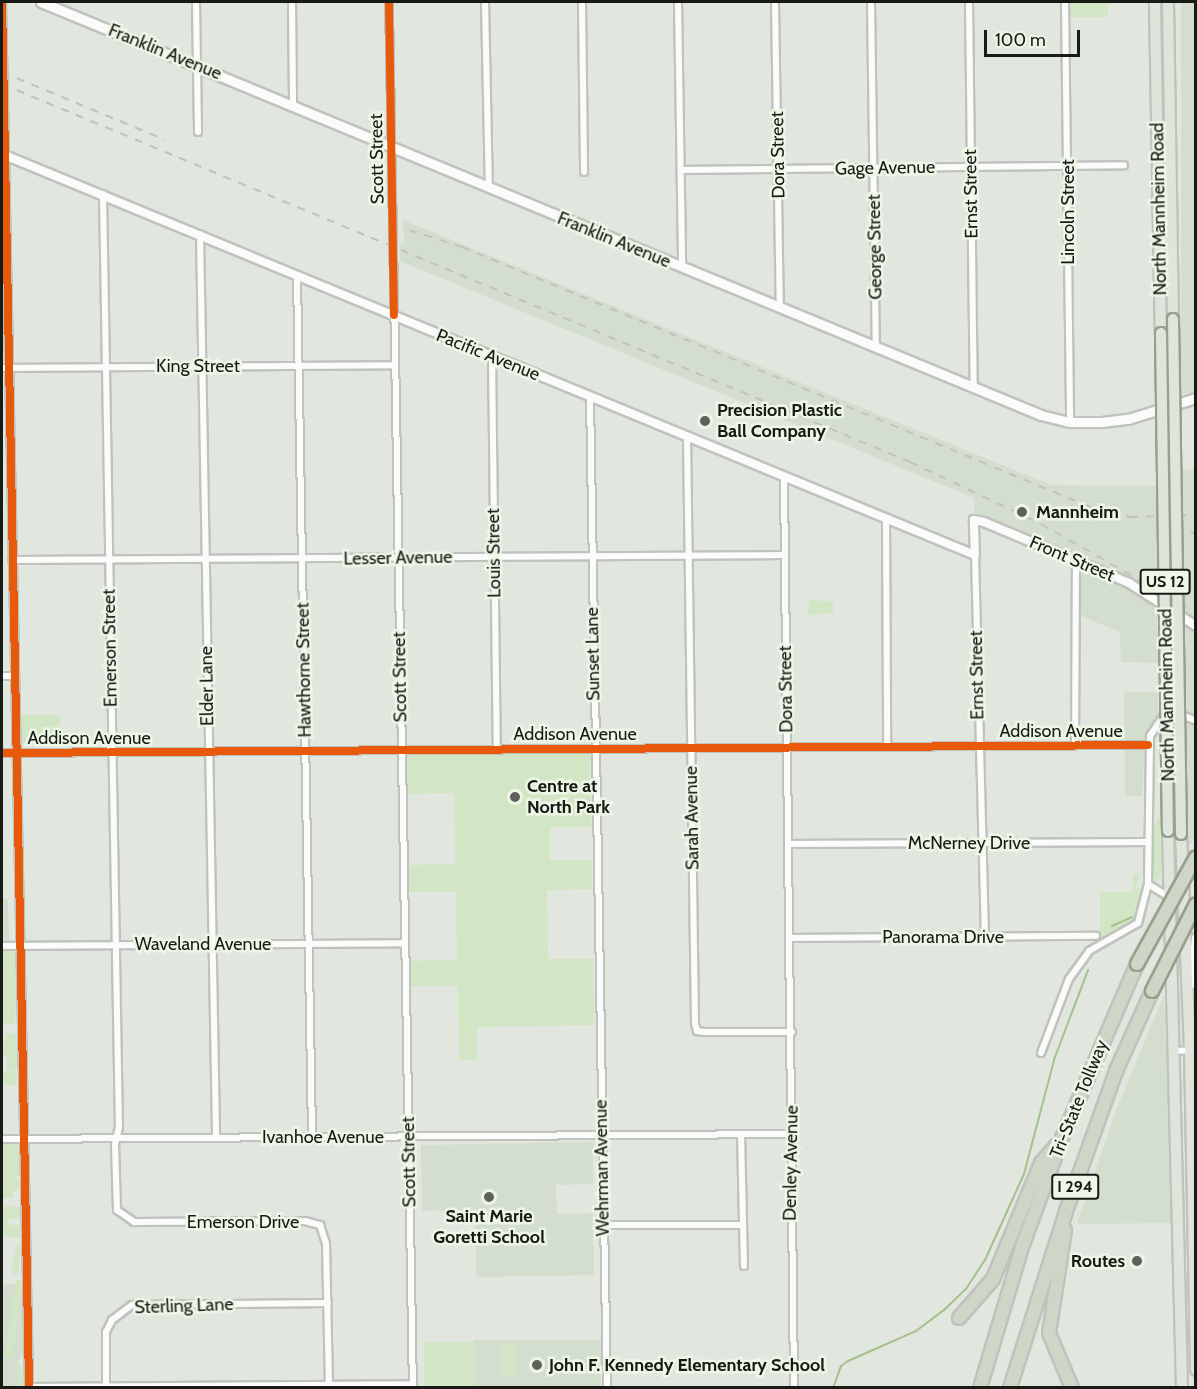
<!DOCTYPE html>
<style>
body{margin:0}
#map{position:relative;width:1197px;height:1389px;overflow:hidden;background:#e1e6de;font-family:Cabin,sans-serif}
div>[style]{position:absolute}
.built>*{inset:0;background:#d4dece;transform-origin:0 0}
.green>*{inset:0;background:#d2e5c5;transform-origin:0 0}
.round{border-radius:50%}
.stream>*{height:2px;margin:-1px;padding:0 1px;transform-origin:1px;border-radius:1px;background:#a2c28b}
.roads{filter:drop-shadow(2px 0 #c0c3bd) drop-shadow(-2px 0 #c0c3bd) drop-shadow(0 2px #c0c3bd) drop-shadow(0 -2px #c0c3bd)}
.minor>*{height:6px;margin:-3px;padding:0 3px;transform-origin:3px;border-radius:3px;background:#fafbfa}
.tertiary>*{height:8px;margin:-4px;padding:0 4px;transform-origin:4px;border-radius:4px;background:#fafbfa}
.secondary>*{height:9px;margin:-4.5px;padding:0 4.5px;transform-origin:4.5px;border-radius:4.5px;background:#fafbfa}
.primary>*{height:10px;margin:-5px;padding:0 5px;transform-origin:5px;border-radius:5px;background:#dfe5db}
.motorway>*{height:12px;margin:-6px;padding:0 6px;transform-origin:6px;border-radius:6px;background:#cdd6c7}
.rail>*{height:2px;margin-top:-1px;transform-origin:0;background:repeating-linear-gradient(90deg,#c1c2c0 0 8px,transparent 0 16px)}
.bridges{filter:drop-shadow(2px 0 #96a08d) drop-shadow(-2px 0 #96a08d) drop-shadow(0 2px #96a08d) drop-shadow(0 -2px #96a08d)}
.primary-bridge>*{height:10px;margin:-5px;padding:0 5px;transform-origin:5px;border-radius:5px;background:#dfe5db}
.motorway-bridge>*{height:12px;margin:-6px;padding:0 6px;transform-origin:6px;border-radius:6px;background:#cdd6c7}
.cycleway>*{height:8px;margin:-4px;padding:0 4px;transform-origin:4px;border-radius:4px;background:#e8590c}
.dots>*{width:16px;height:16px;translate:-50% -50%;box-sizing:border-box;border:3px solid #edf7e7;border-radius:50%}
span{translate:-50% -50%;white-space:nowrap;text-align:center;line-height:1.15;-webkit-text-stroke:5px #edf7e7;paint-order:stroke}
.shield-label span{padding:2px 4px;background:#edf7e7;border:2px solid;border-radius:4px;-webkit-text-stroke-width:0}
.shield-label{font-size:16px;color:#171a15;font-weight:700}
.street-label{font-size:18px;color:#171a15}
.poi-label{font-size:18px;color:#171a15;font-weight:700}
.left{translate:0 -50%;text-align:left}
.right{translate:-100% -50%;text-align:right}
.frame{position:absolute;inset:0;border:3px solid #171a15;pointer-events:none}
.scale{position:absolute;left:984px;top:30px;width:96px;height:27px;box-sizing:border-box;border:3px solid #171a15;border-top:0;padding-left:8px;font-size:18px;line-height:21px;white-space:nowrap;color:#171a15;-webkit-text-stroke:4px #edf7e7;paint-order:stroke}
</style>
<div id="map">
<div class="built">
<div style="left:1181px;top:2px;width:15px;height:391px"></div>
<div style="clip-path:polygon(403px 220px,1051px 485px,1183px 486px,1183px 470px,1194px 469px,1195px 418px,1196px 837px,1189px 846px,1185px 611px,1130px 579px,974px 514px,974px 498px,400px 261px,399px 242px,404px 245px)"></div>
<div style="clip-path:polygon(1077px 564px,1157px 600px,1158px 663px,1121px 662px,1120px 632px,1078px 615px)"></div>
<div style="clip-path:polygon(1124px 692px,1158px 692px,1158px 717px,1145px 737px,1142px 796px,1125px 796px)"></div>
<div style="clip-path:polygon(2px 899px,8px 899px,11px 992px,2px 992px)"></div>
<div style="clip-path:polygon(1164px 995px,1172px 1223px,1077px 1224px,1116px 1110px)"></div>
<div style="clip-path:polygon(593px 1142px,593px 1184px,556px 1185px,557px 1214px,593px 1213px,594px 1275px,476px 1277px,475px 1210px,422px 1211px,421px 1145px)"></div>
<div style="clip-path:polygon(23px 1283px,24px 1352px,17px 1363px,24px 1368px,25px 1387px,2px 1387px,2px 1284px)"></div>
<div style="left:601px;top:1340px;width:47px;height:127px;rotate:90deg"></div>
</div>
<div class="green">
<div style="left:1070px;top:2px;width:38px;height:15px"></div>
<div style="clip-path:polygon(810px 600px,833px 602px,833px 613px,807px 615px)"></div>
<div style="left:20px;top:715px;width:40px;height:28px"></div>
<div style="clip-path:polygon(590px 753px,591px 827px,550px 827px,550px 860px,592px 860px,592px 889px,547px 890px,548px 959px,593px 959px,594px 1025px,477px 1027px,477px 1060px,459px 1060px,458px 986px,411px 986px,410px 961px,457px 960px,456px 892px,408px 892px,408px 865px,455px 864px,454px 793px,406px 794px,406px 755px)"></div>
<div style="clip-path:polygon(1160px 816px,1161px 878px,1157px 880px,1152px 876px,1153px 827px)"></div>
<div style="clip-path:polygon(1133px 874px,1140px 874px,1136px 889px,1141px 889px,1142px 895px,1136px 920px,1100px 939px,1100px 892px,1133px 892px)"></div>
<div style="clip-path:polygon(12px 951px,17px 957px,15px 1023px,2px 1024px,2px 952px)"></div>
<div style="clip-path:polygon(6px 1033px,18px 1034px,18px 1069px,7px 1070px,7px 1056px,2px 1056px)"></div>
<div class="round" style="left:2px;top:1070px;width:16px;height:16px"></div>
<div style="clip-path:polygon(2px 1142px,16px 1142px,20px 1148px,21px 1174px,15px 1179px,21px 1181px,21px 1188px,13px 1191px,13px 1198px,2px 1198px)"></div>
<div style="clip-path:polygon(6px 1205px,21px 1208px,21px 1218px,8px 1219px,7px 1224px,21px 1226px,22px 1238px,2px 1236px,2px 1210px)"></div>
<div style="left:16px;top:1245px;width:6px;height:29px;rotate:9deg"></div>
<div style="left:16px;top:1280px;width:7px;height:77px;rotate:8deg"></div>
<div style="left:474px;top:1342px;width:45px;height:50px;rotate:90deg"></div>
<div style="left:518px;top:1344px;width:32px;height:16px;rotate:90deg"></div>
<div style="clip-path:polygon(17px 1364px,24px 1368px,25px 1387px,18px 1387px)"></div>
</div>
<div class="stream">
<div style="left:1112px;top:926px;width:22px;rotate:-24deg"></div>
<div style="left:833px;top:1388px;width:23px;rotate:-70deg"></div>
<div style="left:841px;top:1366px;width:9px;rotate:-36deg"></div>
<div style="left:848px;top:1361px;width:74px;rotate:-23.8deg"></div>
<div style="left:916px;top:1331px;width:36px;rotate:-37deg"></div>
<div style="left:945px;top:1309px;width:29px;rotate:-44deg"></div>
<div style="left:966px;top:1289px;width:35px;rotate:-57deg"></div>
<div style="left:985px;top:1260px;width:94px;rotate:-65.6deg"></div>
<div style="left:1024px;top:1174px;width:121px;rotate:-75.2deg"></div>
<div style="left:1055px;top:1057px;width:93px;rotate:-69.2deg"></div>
</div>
<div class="roads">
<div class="minor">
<div style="left:2px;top:2px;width:1386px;rotate:88.88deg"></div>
<div style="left:196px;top:2px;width:130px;rotate:89.1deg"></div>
<div style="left:292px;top:2px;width:104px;rotate:89.4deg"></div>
<div style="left:389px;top:2px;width:1386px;rotate:89.01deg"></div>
<div style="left:485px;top:2px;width:186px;rotate:88.8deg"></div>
<div style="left:582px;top:2px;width:170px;rotate:89.3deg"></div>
<div style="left:678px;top:2px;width:266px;rotate:89.1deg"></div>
<div style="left:775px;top:2px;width:306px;rotate:89.1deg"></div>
<div style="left:871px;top:2px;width:346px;rotate:89.2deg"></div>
<div style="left:969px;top:2px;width:385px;rotate:89.3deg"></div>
<div style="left:1065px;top:2px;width:420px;rotate:89.3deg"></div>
<div style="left:682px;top:170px;width:442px;rotate:-0.6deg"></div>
<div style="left:103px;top:194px;width:933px;rotate:89.02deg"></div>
<div style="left:119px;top:1127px;width:18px;rotate:103deg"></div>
<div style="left:115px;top:1145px;width:65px;rotate:88.2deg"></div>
<div style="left:117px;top:1210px;width:21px;rotate:35deg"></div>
<div style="left:134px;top:1222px;width:171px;rotate:-0.3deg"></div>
<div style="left:305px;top:1221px;width:16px;rotate:15deg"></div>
<div style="left:320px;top:1225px;width:19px;rotate:72deg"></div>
<div style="left:326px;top:1243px;width:142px;rotate:88.8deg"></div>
<div style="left:200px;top:234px;width:903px;rotate:88.98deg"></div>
<div style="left:297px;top:275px;width:862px;rotate:89deg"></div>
<div style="left:492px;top:357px;width:393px;rotate:89.3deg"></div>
<div style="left:2px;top:368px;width:393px;rotate:-0.4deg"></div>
<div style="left:590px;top:396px;width:992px;rotate:89.02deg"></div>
<div style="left:687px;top:436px;width:588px;rotate:89.22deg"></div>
<div style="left:695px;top:1024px;width:7px;rotate:74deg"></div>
<div style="left:697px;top:1031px;width:8px;rotate:7deg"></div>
<div style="left:705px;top:1032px;width:87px"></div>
<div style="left:784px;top:476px;width:912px;rotate:89.37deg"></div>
<div style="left:886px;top:518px;width:229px;rotate:89.7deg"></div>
<div style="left:975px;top:555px;width:382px;rotate:88.5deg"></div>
<div style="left:12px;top:560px;width:772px;rotate:-0.37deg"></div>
<div style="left:2px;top:676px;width:12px"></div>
<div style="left:1075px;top:745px;width:184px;rotate:-89.7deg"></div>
<div style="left:2px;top:753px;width:1146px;rotate:-0.4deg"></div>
<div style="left:789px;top:844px;width:359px;rotate:-0.3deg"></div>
<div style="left:1148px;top:884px;width:148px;rotate:-89.2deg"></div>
<div style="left:1150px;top:736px;width:23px;rotate:-56deg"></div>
<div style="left:1163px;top:717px;width:19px;rotate:-6deg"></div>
<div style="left:1182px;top:715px;width:15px;rotate:23deg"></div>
<div style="left:791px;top:938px;width:305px;rotate:-0.4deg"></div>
<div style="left:2px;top:946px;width:403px;rotate:-0.4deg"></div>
<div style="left:1176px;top:1051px;width:20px;rotate:-3deg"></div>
<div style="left:1041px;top:1053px;width:79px;rotate:-69.3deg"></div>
<div style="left:1069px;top:979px;width:34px;rotate:-54deg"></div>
<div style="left:1089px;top:951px;width:56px;rotate:-29.7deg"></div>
<div style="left:1138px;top:923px;width:40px;rotate:-75.6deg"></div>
<div style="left:1148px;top:884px;width:25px;rotate:32deg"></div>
<div style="left:741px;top:1134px;width:132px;rotate:88.7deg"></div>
<div style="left:2px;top:1139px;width:787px;rotate:-0.36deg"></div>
<div style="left:603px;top:1225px;width:140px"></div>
<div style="left:106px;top:1386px;width:54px;rotate:-90deg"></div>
<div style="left:106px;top:1332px;width:13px;rotate:-63deg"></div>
<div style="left:112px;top:1320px;width:25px;rotate:-37deg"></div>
<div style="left:132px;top:1305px;width:196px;rotate:-0.6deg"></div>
<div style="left:29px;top:1387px;width:383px;rotate:-0.4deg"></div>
</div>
<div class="tertiary">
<div style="left:2px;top:154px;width:1052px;rotate:22.4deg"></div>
<div style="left:975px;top:555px;width:35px;rotate:-92deg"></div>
<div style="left:974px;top:520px;width:10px;rotate:11deg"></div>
<div style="left:984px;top:522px;width:157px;rotate:22.8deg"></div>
<div style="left:1129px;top:583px;width:80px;rotate:32.7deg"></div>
<div style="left:1191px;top:984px;width:46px;rotate:-83.8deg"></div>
</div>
<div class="secondary">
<div style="left:41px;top:2px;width:1082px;rotate:22.44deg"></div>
<div style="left:1041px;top:415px;width:30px;rotate:14deg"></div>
<div style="left:1070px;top:422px;width:32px"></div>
<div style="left:1102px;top:422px;width:26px;rotate:-7deg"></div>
<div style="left:1128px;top:419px;width:71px;rotate:-17.2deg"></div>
</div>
<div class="primary">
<div style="left:1155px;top:2px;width:331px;rotate:89deg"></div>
<div style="left:1168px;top:2px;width:317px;rotate:89.1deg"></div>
<div style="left:1168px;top:831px;width:557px;rotate:88.56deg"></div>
<div style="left:1181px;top:834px;width:216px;rotate:87.6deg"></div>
<div style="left:1190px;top:1050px;width:320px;rotate:88.9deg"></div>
</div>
<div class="motorway">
<div style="left:1065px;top:1230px;width:104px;rotate:98.8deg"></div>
<div style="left:1049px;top:1333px;width:60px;rotate:67.3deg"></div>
<div style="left:959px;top:1318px;width:52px;rotate:-48.9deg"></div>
<div style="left:993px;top:1279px;width:126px;rotate:-67.5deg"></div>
<div style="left:1041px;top:1163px;width:23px;rotate:-49deg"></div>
<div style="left:980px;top:1388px;width:147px;rotate:-73.4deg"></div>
<div style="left:1022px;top:1247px;width:116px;rotate:-69.8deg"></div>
<div style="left:1062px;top:1138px;width:189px;rotate:-66.7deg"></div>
<div style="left:1010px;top:1388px;width:186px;rotate:-72.4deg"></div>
<div style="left:1066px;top:1211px;width:149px;rotate:-70.3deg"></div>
<div style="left:1116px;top:1071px;width:88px;rotate:-65.8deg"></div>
</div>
</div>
<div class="rail">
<div style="left:2px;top:72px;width:177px;rotate:22.6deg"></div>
<div style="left:2px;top:84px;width:984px;rotate:22.6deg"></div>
<div style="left:910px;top:462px;width:145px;rotate:25.3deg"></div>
<div style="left:1041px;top:524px;width:178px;rotate:29.6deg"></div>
<div style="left:409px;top:230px;width:56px;rotate:17.8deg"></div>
<div style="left:462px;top:247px;width:685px;rotate:22.48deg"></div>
<div style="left:1095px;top:509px;width:36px;rotate:13deg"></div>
<div style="left:1130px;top:517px;width:66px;rotate:-1.7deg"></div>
<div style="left:1159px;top:528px;width:37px;rotate:8deg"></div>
</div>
<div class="bridges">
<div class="primary-bridge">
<div style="left:1173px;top:319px;width:515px;rotate:89.11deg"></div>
<div style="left:1161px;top:333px;width:498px;rotate:89.2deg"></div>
</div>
<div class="motorway-bridge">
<div style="left:1137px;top:964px;width:122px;rotate:-61.1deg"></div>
<div style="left:1152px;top:991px;width:97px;rotate:-63.2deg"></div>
</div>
</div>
<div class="cycleway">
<div style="left:2px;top:2px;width:1386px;rotate:88.88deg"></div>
<div style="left:389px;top:2px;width:313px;rotate:89.1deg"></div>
<div style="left:2px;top:753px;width:1146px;rotate:-0.4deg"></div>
</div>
<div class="dots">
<div style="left:705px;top:421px;background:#5e615b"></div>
<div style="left:1022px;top:512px;background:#5e615b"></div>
<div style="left:515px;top:797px;background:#5e615b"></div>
<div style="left:489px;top:1197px;background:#5e615b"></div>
<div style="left:1137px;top:1261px;background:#5e615b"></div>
<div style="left:537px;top:1365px;background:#5e615b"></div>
</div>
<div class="shield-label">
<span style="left:1165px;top:582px">US 12</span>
<span style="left:1075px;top:1187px">I 294</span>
</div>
<div class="street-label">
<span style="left:165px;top:52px;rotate:22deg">Franklin Avenue</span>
<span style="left:778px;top:155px;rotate:-91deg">Dora Street</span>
<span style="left:377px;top:159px;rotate:-91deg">Scott Street</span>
<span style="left:885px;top:168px;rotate:-1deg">Gage Avenue</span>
<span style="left:971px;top:194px;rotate:-91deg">Ernst Street</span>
<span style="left:1159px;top:209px;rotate:-91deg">North Mannheim Road</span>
<span style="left:1068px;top:212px;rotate:-90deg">Lincoln Street</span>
<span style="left:614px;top:240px;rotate:22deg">Franklin Avenue</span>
<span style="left:875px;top:247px;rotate:-91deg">George Street</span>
<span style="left:488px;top:355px;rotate:22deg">Pacific Avenue</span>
<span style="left:198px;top:366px">King Street</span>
<span style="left:494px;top:553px;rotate:-91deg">Louis Street</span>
<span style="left:398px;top:558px;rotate:-1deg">Lesser Avenue</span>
<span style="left:1072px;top:559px;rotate:23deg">Front Street</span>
<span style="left:110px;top:648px;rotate:-91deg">Emerson Street</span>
<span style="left:593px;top:654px;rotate:-91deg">Sunset Lane</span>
<span style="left:304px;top:670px;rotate:-91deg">Hawthorne Street</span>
<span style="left:977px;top:675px;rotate:-91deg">Ernst Street</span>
<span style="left:400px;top:677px;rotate:-91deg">Scott Street</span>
<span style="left:207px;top:686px;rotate:-91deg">Elder Lane</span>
<span style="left:786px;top:689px;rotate:-91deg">Dora Street</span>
<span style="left:1167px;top:695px;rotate:-91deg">North Mannheim Road</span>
<span style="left:1061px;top:731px">Addison Avenue</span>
<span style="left:575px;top:734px">Addison Avenue</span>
<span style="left:89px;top:738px">Addison Avenue</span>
<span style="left:692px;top:818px;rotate:-91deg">Sarah Avenue</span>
<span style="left:969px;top:843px">McNerney Drive</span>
<span style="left:943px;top:937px">Panorama Drive</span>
<span style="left:203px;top:944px">Waveland Avenue</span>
<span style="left:1079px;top:1099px;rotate:-68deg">Tri-State Tollway</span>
<span style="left:323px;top:1137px">Ivanhoe Avenue</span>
<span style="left:409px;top:1162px;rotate:-91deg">Scott Street</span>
<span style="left:791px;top:1163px;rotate:-89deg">Denley Avenue</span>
<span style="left:602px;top:1168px;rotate:-91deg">Wehrman Avenue</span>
<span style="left:243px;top:1222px">Emerson Drive</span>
<span style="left:184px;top:1306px;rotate:-2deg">Sterling Lane</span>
</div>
<div class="poi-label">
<span class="left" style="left:717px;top:421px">Precision Plastic<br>Ball Company</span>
<span class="left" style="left:1036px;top:512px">Mannheim</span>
<span class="left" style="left:527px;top:797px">Centre at<br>North Park</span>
<span style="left:489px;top:1227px">Saint Marie<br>Goretti School</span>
<span class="right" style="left:1125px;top:1261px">Routes</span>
<span class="left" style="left:549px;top:1365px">John F. Kennedy Elementary School</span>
</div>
<div class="frame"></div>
<div class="scale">100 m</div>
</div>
